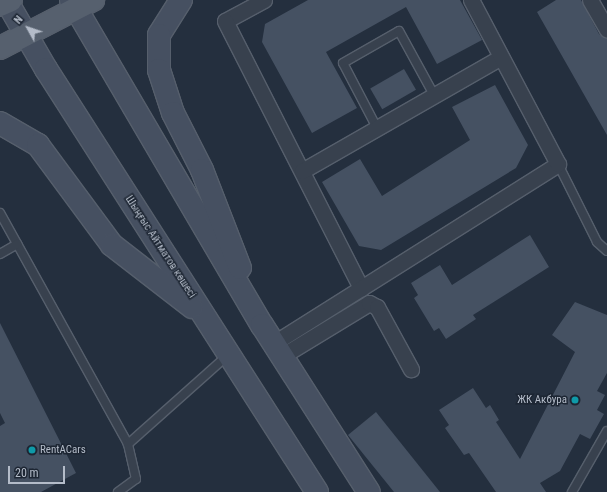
<!DOCTYPE html>
<meta charset="utf-8">
<style>
body{margin:0}
#map{position:relative;width:607px;height:492px;overflow:hidden;background:#242f3e;font-family:"Roboto Condensed",sans-serif}
div>[style]{position:absolute}
.building>*{inset:0;background:#455162;transform-origin:0 0}
.roads{filter:drop-shadow(1px 0 #565f6c) drop-shadow(-1px 0 #565f6c) drop-shadow(0 1px #565f6c) drop-shadow(0 -1px #565f6c)}
.service>*{height:8px;margin:-4px;padding:0 4px;transform-origin:4px;border-radius:4px;background:#38414e}
.minor>*{height:15px;margin:-7.5px;padding:0 7.5px;transform-origin:7.5px;border-radius:7.5px;background:#38414e}
.secondary>*{height:22px;margin:-11px;padding:0 11px;transform-origin:11px;border-radius:11px;background:#465061}
.primary>*{height:22px;margin:-11px;padding:0 11px;transform-origin:11px;border-radius:11px;background:#56606e}
.dots>*{width:11px;height:11px;translate:-50% -50%;box-sizing:border-box;border:2px solid #1d2633;border-radius:50%}
span{translate:-50% -50%;white-space:nowrap;text-align:center;line-height:1.15;-webkit-text-stroke:3px #1d2633;paint-order:stroke}
.street-label{font-size:11px;color:#b4bcc9}
.poi-label{font-size:11px;color:#b4bcc9}
.right{translate:-100% -50%;text-align:right}
.left{translate:0 -50%;text-align:left}
.north{position:absolute;left:8px;top:8px;width:40px;height:40px;-webkit-text-stroke:3px #1d2633;paint-order:stroke;rotate:310deg;font-size:11px;font-weight:700;line-height:16px;text-align:center;color:#b4bcc9}
.north::after{content:'';display:block;margin:auto;width:14px;height:18px;background:#b4bcc9;clip-path:polygon(50% 0,100% 100%,50% 72%,0 100%)}
.scale{position:absolute;left:8px;top:466px;width:57px;height:18px;box-sizing:border-box;border:2px solid #b4bcc9;border-top:0;padding-left:5px;font-size:12px;line-height:14px;white-space:nowrap;color:#b4bcc9;-webkit-text-stroke:3px #1d2633;paint-order:stroke}
</style>
<div id="map">
<div class="building">
<div style="clip-path:polygon(308px 0,460px 0,482px 40px,437px 64px,406px 7px,326px 52px,357px 108px,312px 133px,262px 42px,265px 24px)"></div>
<div style="clip-path:polygon(556px 0,581px 0,599px 34px,607px 39px,607px 135px,537px 12px)"></div>
<div style="left:404px;top:69px;width:24px;height:39px;rotate:60deg"></div>
<div style="clip-path:polygon(495px 85px,528px 145px,516px 168px,381px 250px,359px 246px,322px 182px,360px 159px,382px 196px,470px 140px,452px 107px)"></div>
<div style="clip-path:polygon(530px 235px,549px 267px,473px 315px,476px 319px,446px 339px,439px 328px,434px 331px,414px 298px,418px 295px,411px 283px,440px 265px,452px 285px)"></div>
<div style="clip-path:polygon(575px 302px,607px 315px,607px 373px,597px 391px,605px 395px,597px 410px,604px 414px,590px 439px,580px 434px,560px 471px,540px 483px,546px 492px,496px 492px,469px 453px,464px 455px,445px 428px,449px 425px,439px 410px,473px 388px,486px 408px,490px 405px,499px 420px,496px 422px,520px 459px,575px 352px,552px 335px)"></div>
<div style="clip-path:polygon(0 323px,76px 473px,41px 492px,0 492px,0 426px,5px 423px,0 413px)"></div>
<div style="clip-path:polygon(376px 412px,440px 492px,394px 492px,348px 435px)"></div>
</div>
<div class="roads">
<div class="service">
<div style="left:377px;top:128px;width:73px;rotate:-117.6deg"></div>
<div style="left:343px;top:63px;width:64px;rotate:-29.7deg"></div>
<div style="left:399px;top:31px;width:73px;rotate:61.3deg"></div>
<div style="left:558px;top:164px;width:87px;rotate:63.4deg"></div>
<div style="left:597px;top:242px;width:13px;rotate:42deg"></div>
<div style="left:0;top:213px;width:264px;rotate:61deg"></div>
<div style="left:0;top:254px;width:20px;rotate:-30deg"></div>
<div style="left:118px;top:492px;width:22px;rotate:-36deg"></div>
<div style="left:136px;top:479px;width:36px;rotate:-103deg"></div>
<div style="left:128px;top:444px;width:134px;rotate:-41.7deg"></div>
<div style="left:572px;top:492px;width:70px;rotate:-60.2deg"></div>
</div>
<div class="minor">
<div style="left:264px;top:0;width:44px;rotate:151.7deg"></div>
<div style="left:225px;top:21px;width:300px;rotate:63deg"></div>
<div style="left:590px;top:0;width:34px;rotate:60deg"></div>
<div style="left:302px;top:171px;width:229px;rotate:-29.8deg"></div>
<div style="left:274px;top:343px;width:336px;rotate:-32.2deg"></div>
<div style="left:558px;top:164px;width:186px;rotate:-117.9deg"></div>
<div style="left:282px;top:356px;width:102px;rotate:-31.3deg"></div>
<div style="left:369px;top:303px;width:9px;rotate:27deg"></div>
<div style="left:377px;top:307px;width:71px;rotate:61.3deg"></div>
</div>
<div class="secondary">
<div style="left:6px;top:0;width:80px;rotate:59.9deg"></div>
<div style="left:46px;top:69px;width:502px;rotate:57.35deg"></div>
<div style="left:71px;top:0;width:377px;rotate:59.6deg"></div>
<div style="left:262px;top:325px;width:198px;rotate:57.4deg"></div>
<div style="left:181px;top:0;width:41px;rotate:122.2deg"></div>
<div style="left:159px;top:35px;width:35px;rotate:90deg"></div>
<div style="left:159px;top:70px;width:45px;rotate:72deg"></div>
<div style="left:173px;top:113px;width:64px;rotate:63deg"></div>
<div style="left:202px;top:170px;width:105px;rotate:68.8deg"></div>
<div style="left:0;top:123px;width:44px;rotate:30.1deg"></div>
<div style="left:38px;top:145px;width:124px;rotate:53.5deg"></div>
<div style="left:112px;top:245px;width:101px;rotate:37.8deg"></div>
</div>
<div class="primary">
<div style="left:0;top:5px;width:12px;rotate:-24deg"></div>
<div style="left:0;top:48px;width:105px;rotate:-27.3deg"></div>
</div>
</div>
<div class="dots">
<div style="left:575px;top:400px;background:#0f9aa8"></div>
<div style="left:32px;top:450px;background:#0f9aa8"></div>
</div>
<div class="street-label">
<span style="left:160px;top:247px;rotate:57deg">Шыңғыс Айтматов көшесі</span>
</div>
<div class="poi-label">
<span class="right" style="left:567px;top:400px">ЖК Акбура</span>
<span class="left" style="left:40px;top:450px">RentACars</span>
</div>
<div class="north">N</div>
<div class="scale">20 m</div>
</div>
